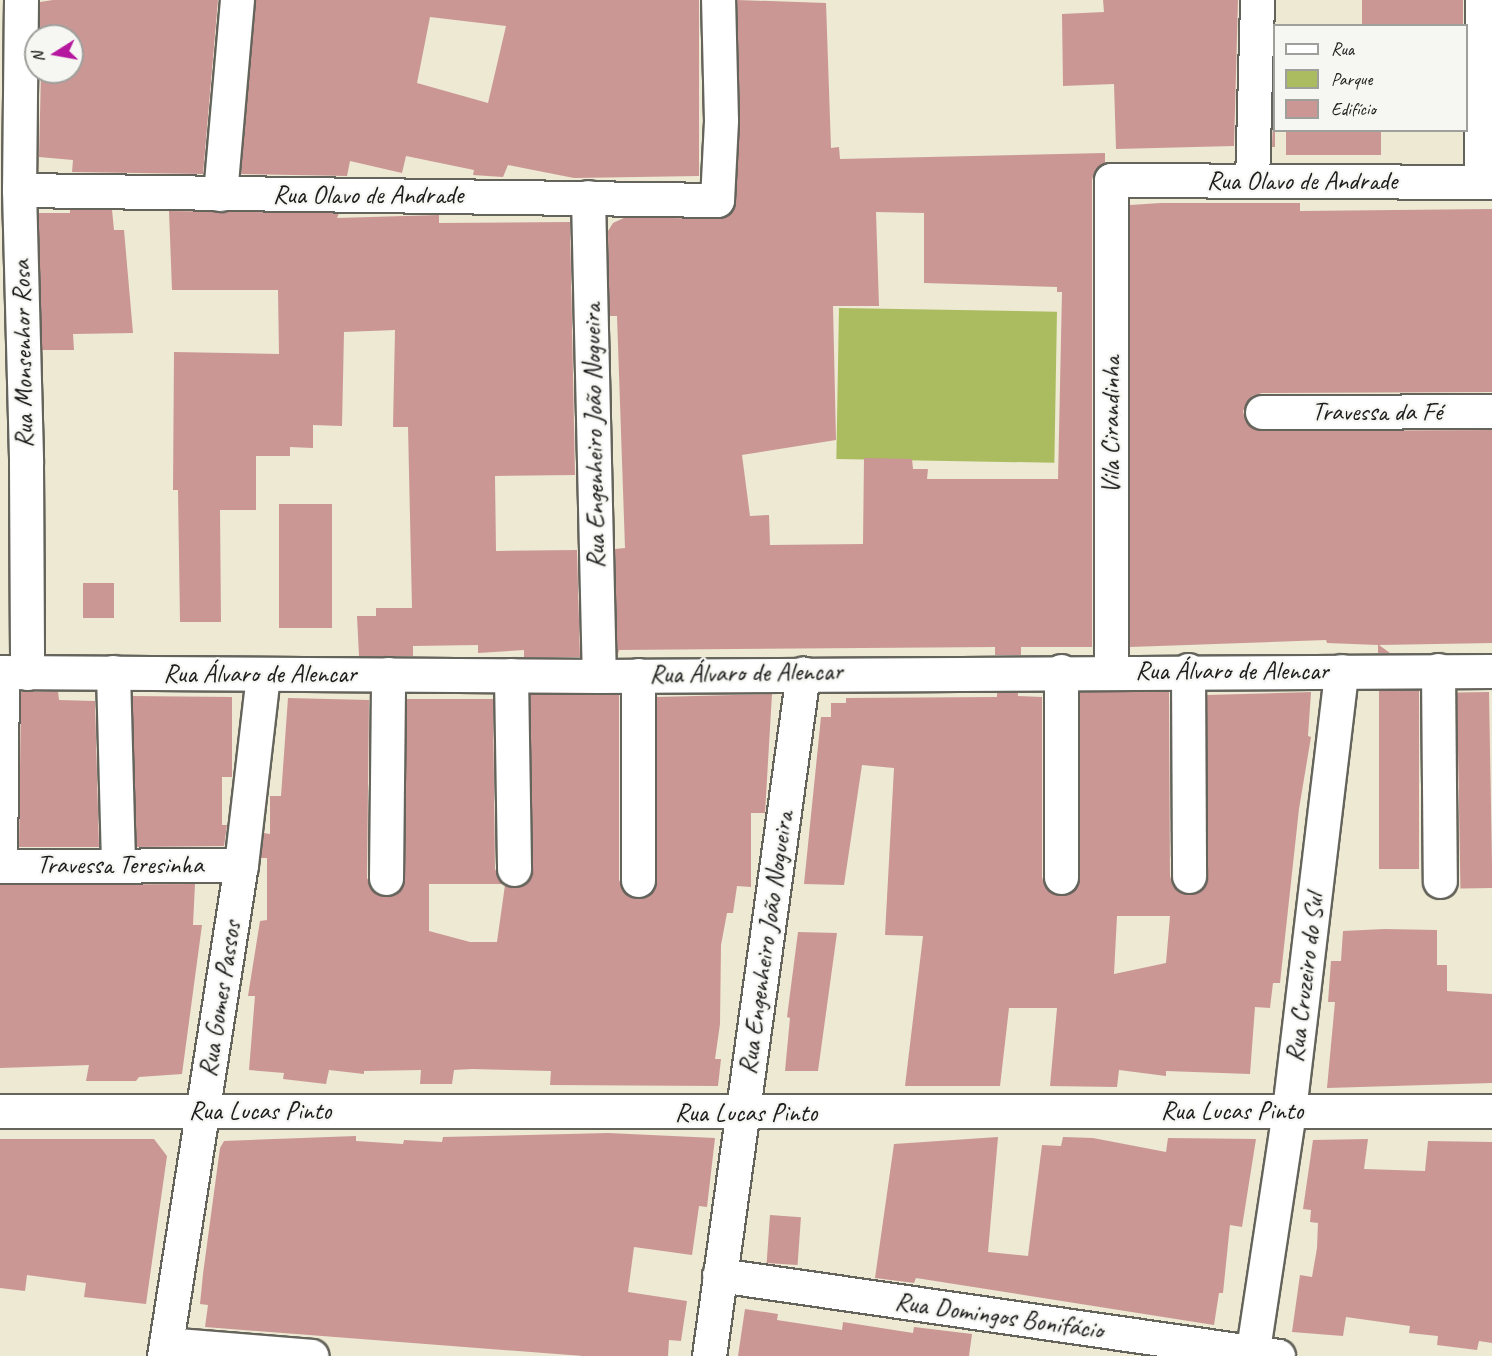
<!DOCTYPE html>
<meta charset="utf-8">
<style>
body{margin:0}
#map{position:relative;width:1492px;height:1356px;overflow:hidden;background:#ede9d2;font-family:Caveat,sans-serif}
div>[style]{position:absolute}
.green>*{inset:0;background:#aabc5f;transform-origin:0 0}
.building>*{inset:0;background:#ca9795;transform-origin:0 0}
.roads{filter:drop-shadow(2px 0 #65645c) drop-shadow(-2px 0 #65645c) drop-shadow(0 2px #65645c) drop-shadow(0 -2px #65645c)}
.minor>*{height:33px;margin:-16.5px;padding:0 16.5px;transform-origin:16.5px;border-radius:16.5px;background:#fff}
span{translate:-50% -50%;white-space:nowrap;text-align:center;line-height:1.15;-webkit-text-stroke:4.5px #f6f6f2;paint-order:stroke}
.street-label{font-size:26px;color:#1c1c1c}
.legend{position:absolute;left:1273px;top:24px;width:195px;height:108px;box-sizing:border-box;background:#f6f6f2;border:2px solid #9f9f9c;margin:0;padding:8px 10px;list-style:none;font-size:18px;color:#1c1c1c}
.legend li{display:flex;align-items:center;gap:12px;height:30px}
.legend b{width:30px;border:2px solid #9f9f9c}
.north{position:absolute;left:24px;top:24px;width:60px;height:60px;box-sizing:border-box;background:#f6f6f2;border:2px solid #9f9f9c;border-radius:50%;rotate:259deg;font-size:16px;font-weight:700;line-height:24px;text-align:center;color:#1c1c1c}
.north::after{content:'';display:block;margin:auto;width:21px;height:27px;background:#b5179e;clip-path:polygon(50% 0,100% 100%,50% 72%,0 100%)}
</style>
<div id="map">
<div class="green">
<div style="left:839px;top:308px;width:218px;height:151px;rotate:1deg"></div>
</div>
<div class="building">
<div style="clip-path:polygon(53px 0,218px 0,203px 174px,72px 172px,73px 160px,39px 157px,41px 72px,72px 72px,72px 36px,39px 36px,40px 2px)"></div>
<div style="clip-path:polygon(evenodd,255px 0,699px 0,699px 176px,574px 178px,508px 165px,503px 177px,473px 175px,474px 170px,406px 156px,402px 173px,350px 161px,347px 176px,241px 174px,255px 0,430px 17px,506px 26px,488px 103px,417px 83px,430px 17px)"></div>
<div style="clip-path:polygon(evenodd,737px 0,826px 3px,831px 148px,839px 147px,840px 159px,1105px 153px,1105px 163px,1095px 170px,1092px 180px,1092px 647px,1021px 647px,1021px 655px,995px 655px,995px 647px,619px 650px,617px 657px,615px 549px,625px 548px,617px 316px,609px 316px,608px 231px,613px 223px,626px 217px,717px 219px,733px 209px,740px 121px,737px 0,876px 212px,924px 213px,924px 283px,1057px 287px,1057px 292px,1062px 292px,1058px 479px,927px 479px,928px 469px,913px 469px,912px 459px,864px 458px,863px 544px,770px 545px,769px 515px,750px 516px,742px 455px,836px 440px,833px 306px,879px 306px,876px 212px)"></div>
<div style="clip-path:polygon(1103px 0,1238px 0,1234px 146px,1116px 149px,1114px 84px,1063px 86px,1062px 14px,1104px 12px)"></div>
<div style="left:1362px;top:0;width:101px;height:26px"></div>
<div style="clip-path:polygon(1275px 66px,1275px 147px,1272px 147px)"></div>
<div style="left:1286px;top:130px;width:95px;height:25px"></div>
<div style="clip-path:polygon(1161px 203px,1300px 203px,1300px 211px,1492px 209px,1492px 392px,1262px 393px,1252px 396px,1243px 411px,1246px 422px,1262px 431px,1492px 430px,1492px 643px,1379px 645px,1390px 653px,1378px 653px,1378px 645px,1327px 643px,1326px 640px,1130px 647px,1130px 205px)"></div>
<div style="clip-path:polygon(70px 209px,112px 210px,114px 230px,124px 230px,133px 333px,73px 334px,74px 350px,42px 350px,38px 213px,70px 213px)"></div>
<div style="clip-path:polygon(169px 211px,339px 213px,337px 218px,439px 215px,439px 223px,570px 222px,575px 475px,495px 476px,496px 551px,577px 550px,580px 657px,524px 657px,524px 650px,478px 653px,478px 645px,413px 646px,413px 656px,359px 656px,357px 616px,376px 616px,376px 608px,412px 608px,408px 427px,393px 427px,395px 330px,344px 332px,342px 426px,313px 425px,313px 448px,290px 447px,290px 456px,256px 456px,256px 510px,220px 510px,221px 622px,180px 622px,178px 490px,173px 490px,174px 352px,279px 354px,278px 290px,172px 290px)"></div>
<div style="left:279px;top:504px;width:53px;height:124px"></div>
<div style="left:83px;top:583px;width:31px;height:35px"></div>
<div style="left:1379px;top:690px;width:40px;height:179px"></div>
<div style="clip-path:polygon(58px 691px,59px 700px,95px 701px,99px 847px,19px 847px,21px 692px)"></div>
<div style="clip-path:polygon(evenodd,1018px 692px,1018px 696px,1042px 697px,1042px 877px,1045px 887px,1060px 896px,1071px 893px,1080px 877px,1080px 692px,1169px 692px,1170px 876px,1173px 886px,1189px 895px,1199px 892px,1208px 876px,1207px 695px,1311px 692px,1308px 736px,1311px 737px,1299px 809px,1280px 983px,1273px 983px,1270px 1008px,1255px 1007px,1250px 1074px,1166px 1071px,1166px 1076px,1119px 1070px,1117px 1087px,1050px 1086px,1057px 1008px,1009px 1008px,1000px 1086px,905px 1086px,923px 936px,885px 935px,894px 768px,862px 765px,844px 885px,804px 884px,821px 717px,831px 717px,831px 703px,846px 703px,846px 698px,997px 697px,997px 693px,1018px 692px,1117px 916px,1170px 916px,1166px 963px,1114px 974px,1117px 916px)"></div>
<div style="left:1489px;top:692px;width:196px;height:32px;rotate:89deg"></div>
<div style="clip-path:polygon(530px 694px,619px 695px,619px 880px,628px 896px,639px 899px,654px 890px,657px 880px,657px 697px,772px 694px,765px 813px,751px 813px,751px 887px,737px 886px,733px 913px,727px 913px,721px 945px,720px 1024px,715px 1059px,721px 1059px,718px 1086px,550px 1085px,551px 1071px,472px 1069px,454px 1070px,452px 1084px,420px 1084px,421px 1070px,364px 1071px,364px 1074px,329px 1070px,326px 1084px,283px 1079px,284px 1073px,249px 1070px,255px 996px,248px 996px,260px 921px,267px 920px,267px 858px,261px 858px,264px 833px,270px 834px,270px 796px,281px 796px,288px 698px,369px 700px,367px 878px,376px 894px,386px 897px,402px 888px,405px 878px,406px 699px,493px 699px,495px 869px,503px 884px,429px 884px,429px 931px,470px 942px,497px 942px,505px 885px,523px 885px,533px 869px)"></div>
<div style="clip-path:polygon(132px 696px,232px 697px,232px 777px,222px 777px,222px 825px,227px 825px,224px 846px,136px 847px)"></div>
<div style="clip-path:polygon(195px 884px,193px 925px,202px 925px,182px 1074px,139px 1077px,136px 1081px,86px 1081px,89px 1065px,0 1068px,0 885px)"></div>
<div style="clip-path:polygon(1384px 929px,1437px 930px,1437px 965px,1447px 965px,1447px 991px,1492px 994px,1492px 1083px,1327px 1088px,1335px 1002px,1328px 1002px,1331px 961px,1341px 961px,1343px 931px)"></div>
<div style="clip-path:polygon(798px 932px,837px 933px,818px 1071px,785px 1071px,790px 1018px,787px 1017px)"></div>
<div style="clip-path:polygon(608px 1133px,715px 1138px,707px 1207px,699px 1206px,692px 1255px,634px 1247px,628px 1292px,687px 1301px,681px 1341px,669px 1340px,668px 1356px,583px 1356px,205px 1327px,208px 1305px,200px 1304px,203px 1274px,220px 1148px,224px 1141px,356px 1136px,356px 1141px,403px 1144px,404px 1140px,442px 1142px,443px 1137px)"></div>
<div style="clip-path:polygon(998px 1137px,988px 1252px,1028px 1256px,1042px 1145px,1061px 1146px,1063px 1137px,1093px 1138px,1166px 1152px,1168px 1138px,1256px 1139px,1242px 1227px,1230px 1225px,1223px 1293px,1219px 1293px,1214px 1325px,916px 1278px,914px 1283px,875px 1278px,894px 1144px)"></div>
<div style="clip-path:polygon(0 1139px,154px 1139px,167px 1156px,146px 1304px,84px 1297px,86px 1283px,27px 1275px,25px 1291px,0 1288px)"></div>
<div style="clip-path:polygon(1368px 1139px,1364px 1169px,1425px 1171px,1428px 1141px,1492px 1142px,1492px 1343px,1479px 1341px,1477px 1350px,1437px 1345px,1438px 1336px,1409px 1333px,1410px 1326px,1346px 1317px,1343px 1336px,1292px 1332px,1300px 1275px,1312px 1277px,1317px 1248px,1318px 1223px,1310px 1222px,1311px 1210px,1303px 1209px,1313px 1140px)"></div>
<div style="left:770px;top:1215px;width:31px;height:48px;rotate:4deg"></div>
<div style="clip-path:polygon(745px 1309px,778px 1314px,777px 1320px,842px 1330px,843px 1322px,913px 1333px,914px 1327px,972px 1334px,969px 1356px,738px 1356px)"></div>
</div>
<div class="roads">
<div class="minor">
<div style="left:21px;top:0;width:190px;rotate:90.6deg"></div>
<div style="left:19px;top:190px;width:273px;rotate:88.5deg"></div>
<div style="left:26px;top:463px;width:210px;rotate:89.7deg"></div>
<div style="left:1252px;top:181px;width:181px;rotate:-88.4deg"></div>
<div style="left:1481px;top:182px;width:182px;rotate:-89.7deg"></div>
<div style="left:19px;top:190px;width:698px;rotate:0.82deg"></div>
<div style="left:717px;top:200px;width:80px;rotate:-87.1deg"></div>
<div style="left:721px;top:120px;width:120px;rotate:-91.4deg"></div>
<div style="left:220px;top:194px;width:195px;rotate:-85deg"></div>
<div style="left:588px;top:197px;width:479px;rotate:88.7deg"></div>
<div style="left:1262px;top:412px;width:230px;rotate:-0.2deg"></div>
<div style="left:1111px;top:670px;width:490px;rotate:-90deg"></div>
<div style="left:1111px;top:180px;width:381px;rotate:0.3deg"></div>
<div style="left:1188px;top:670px;width:206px;rotate:89.7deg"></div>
<div style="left:1438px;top:670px;width:211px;rotate:89.5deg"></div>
<div style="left:0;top:672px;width:599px;rotate:0.38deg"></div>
<div style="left:599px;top:676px;width:893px;rotate:-0.32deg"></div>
<div style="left:113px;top:672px;width:192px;rotate:88.5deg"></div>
<div style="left:511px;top:675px;width:194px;rotate:89.1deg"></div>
<div style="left:0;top:866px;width:241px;rotate:-0.2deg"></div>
<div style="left:0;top:866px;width:194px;rotate:-89.4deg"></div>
<div style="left:1061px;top:877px;width:206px;rotate:-90deg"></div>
<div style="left:386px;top:878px;width:204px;rotate:-89.4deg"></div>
<div style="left:638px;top:880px;width:205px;rotate:-90deg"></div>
<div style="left:0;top:1111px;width:1492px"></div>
<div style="left:719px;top:1275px;width:565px;rotate:8.24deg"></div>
<div style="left:166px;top:1344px;width:146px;rotate:4.7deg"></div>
<div style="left:164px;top:1356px;width:497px;rotate:-81.1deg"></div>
<div style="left:241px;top:865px;width:190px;rotate:-83.4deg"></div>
<div style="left:709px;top:1356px;width:689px;rotate:-82.16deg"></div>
<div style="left:1252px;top:1356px;width:249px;rotate:-81.4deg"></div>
<div style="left:1289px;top:1110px;width:442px;rotate:-83.2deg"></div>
</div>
</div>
<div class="street-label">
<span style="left:1302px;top:181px">Rua Olavo de Andrade</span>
<span style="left:368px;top:195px">Rua Olavo de Andrade</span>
<span style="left:23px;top:354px;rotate:-91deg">Rua Monsenhor Rosa</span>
<span style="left:1377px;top:412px">Travessa da Fé</span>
<span style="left:1111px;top:425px;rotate:-90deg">Vila Cirandinha</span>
<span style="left:594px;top:436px;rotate:-91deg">Rua Engenheiro João Nogueira</span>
<span style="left:1232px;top:671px">Rua Álvaro de Alencar</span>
<span style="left:746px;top:673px;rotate:-1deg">Rua Álvaro de Alencar</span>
<span style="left:260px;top:674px">Rua Álvaro de Alencar</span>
<span style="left:120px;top:865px">Travessa Teresinha</span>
<span style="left:766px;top:943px;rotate:-82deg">Rua Engenheiro João Nogueira</span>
<span style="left:1305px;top:978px;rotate:-83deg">Rua Cruzeiro do Sul</span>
<span style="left:220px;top:999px;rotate:-81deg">Rua Gomes Passos</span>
<span style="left:260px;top:1111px">Rua Lucas Pinto</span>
<span style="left:1232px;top:1111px">Rua Lucas Pinto</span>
<span style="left:746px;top:1113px">Rua Lucas Pinto</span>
<span style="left:999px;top:1316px;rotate:8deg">Rua Domingos Bonifácio</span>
</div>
<ul class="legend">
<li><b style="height:8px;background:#fff"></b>Rua</li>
<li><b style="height:16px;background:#aabc5f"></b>Parque</li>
<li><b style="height:16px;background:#ca9795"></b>Edifício</li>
</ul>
<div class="north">N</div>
</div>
